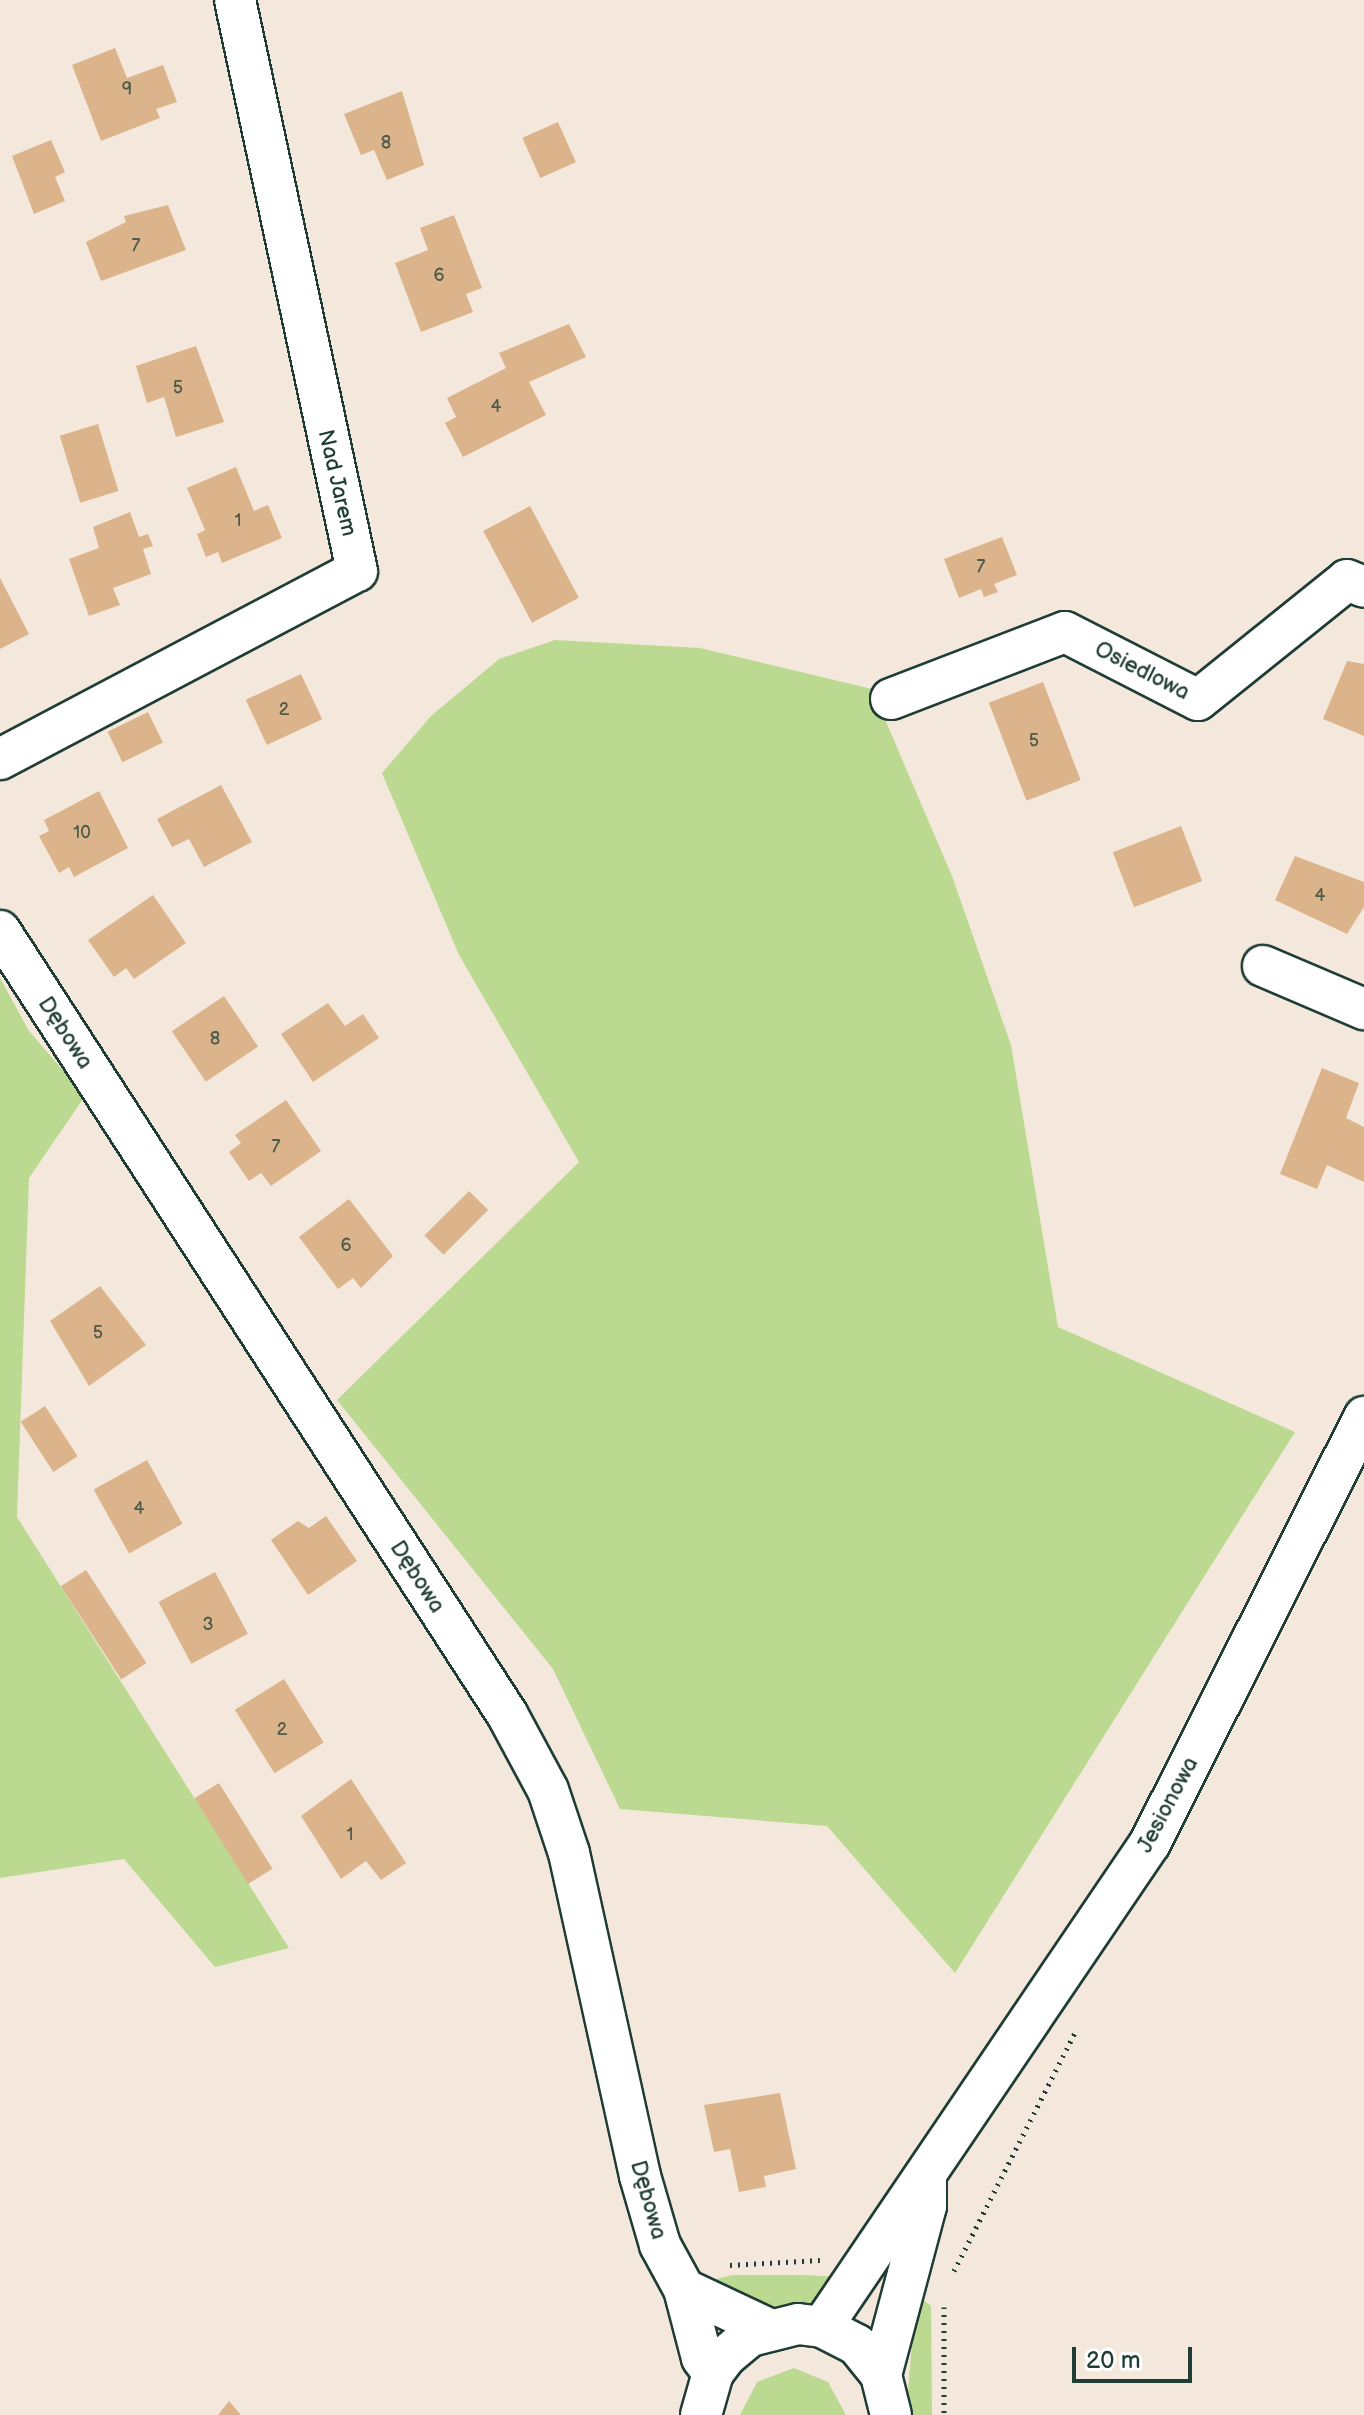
<!DOCTYPE html>
<meta charset="utf-8">
<style>
body{margin:0}
#map{position:relative;width:1364px;height:2415px;overflow:hidden;background:#f4e8dc;font-family:"Balsamiq Sans",sans-serif}
div>[style]{position:absolute}
.green>*{inset:0;background:#bcd991}
.building>*{inset:0;background:#dcb48c;transform-origin:0 0}
.path>*{height:5px;margin-top:-2.5px;transform-origin:0;background:repeating-linear-gradient(90deg,#1f3d34 0 2px,transparent 0 8px)}
.roads{filter:drop-shadow(2px 0 #1f3d34) drop-shadow(-2px 0 #1f3d34) drop-shadow(0 2px #1f3d34) drop-shadow(0 -2px #1f3d34)}
.minor>*{height:40px;margin:-20px;padding:0 20px;transform-origin:20px;border-radius:20px;background:#fff}
span{translate:-50% -50%;white-space:nowrap;text-align:center;line-height:1.15;-webkit-text-stroke:6px #fff;paint-order:stroke}
.number-label{font-size:18px;color:#4e5b4a}
.number-label span{-webkit-text-stroke-width:0}
.street-label{font-size:22px;color:#1f3d34}
.scale{position:absolute;left:1072px;top:2347px;width:120px;height:36px;box-sizing:border-box;border:4px solid #1f3d34;border-top:0;padding-left:10px;font-size:24px;line-height:28px;white-space:nowrap;color:#1f3d34;-webkit-text-stroke:6px #fff;paint-order:stroke}
</style>
<div id="map">
<div class="green">
<div style="clip-path:polygon(555px 640px,700px 648px,872px 689px,952px 876px,1011px 1045px,1058px 1327px,1295px 1432px,955px 1973px,827px 1826px,620px 1809px,553px 1669px,337px 1400px,579px 1162px,459px 955px,382px 773px,431px 716px,499px 659px)"></div>
<div style="clip-path:polygon(0 978px,29px 1031px,85px 1096px,29px 1178px,17px 1517px,289px 1948px,215px 1967px,124px 1859px,0 1878px)"></div>
<div style="clip-path:polygon(733px 2275px,801px 2275px,847px 2277px,827px 2298px,796px 2312px,766px 2314px,708px 2281px)"></div>
<div style="clip-path:polygon(916px 2294px,931px 2306px,932px 2415px,906px 2415px)"></div>
<div style="clip-path:polygon(794px 2368px,828px 2382px,846px 2415px,740px 2415px,757px 2382px)"></div>
</div>
<div class="building">
<div style="clip-path:polygon(115px 48px,127px 78px,163px 65px,177px 102px,156px 109px,160px 118px,101px 141px,72px 65px)"></div>
<div style="clip-path:polygon(402px 91px,424px 165px,387px 180px,374px 150px,361px 155px,344px 114px)"></div>
<div style="left:558px;top:122px;width:44px;height:39px;rotate:66deg"></div>
<div style="clip-path:polygon(51px 140px,65px 172px,55px 177px,65px 201px,34px 214px,12px 156px)"></div>
<div style="clip-path:polygon(168px 205px,186px 250px,101px 281px,86px 242px,126px 222px,124px 216px)"></div>
<div style="clip-path:polygon(454px 215px,482px 288px,466px 294px,473px 312px,421px 332px,395px 263px,428px 250px,420px 228px)"></div>
<div style="clip-path:polygon(569px 324px,586px 357px,529px 382px,546px 415px,463px 457px,445px 423px,456px 417px,447px 398px,506px 368px,499px 353px)"></div>
<div style="clip-path:polygon(196px 346px,224px 422px,176px 437px,164px 397px,147px 403px,136px 366px)"></div>
<div style="left:98px;top:424px;width:70px;height:40px;rotate:73deg"></div>
<div style="clip-path:polygon(236px 467px,254px 511px,268px 505px,282px 538px,222px 563px,218px 552px,206px 557px,197px 534px,205px 530px,187px 488px)"></div>
<div style="left:530px;top:506px;width:104px;height:53px;rotate:62deg"></div>
<div style="clip-path:polygon(130px 512px,139px 537px,148px 534px,153px 546px,143px 549px,151px 574px,113px 588px,120px 605px,89px 616px,69px 559px,99px 548px,93px 527px)"></div>
<div style="clip-path:polygon(1002px 537px,1017px 575px,994px 584px,998px 592px,984px 597px,981px 589px,959px 598px,944px 559px)"></div>
<div style="clip-path:polygon(0 578px,29px 634px,0 649px)"></div>
<div style="clip-path:polygon(1347px 661px,1364px 664px,1364px 736px,1323px 719px)"></div>
<div style="left:301px;top:674px;width:50px;height:61px;rotate:65deg"></div>
<div style="left:1043px;top:682px;width:105px;height:58px;rotate:69deg"></div>
<div style="left:148px;top:712px;width:34px;height:45px;rotate:64deg"></div>
<div style="clip-path:polygon(221px 785px,252px 842px,204px 867px,189px 839px,172px 847px,157px 819px)"></div>
<div style="clip-path:polygon(99px 791px,128px 848px,74px 877px,69px 867px,59px 873px,39px 836px,49px 831px,44px 820px)"></div>
<div style="left:1181px;top:826px;width:59px;height:73px;rotate:69deg"></div>
<div style="clip-path:polygon(1295px 856px,1364px 882px,1364px 907px,1347px 934px,1275px 900px)"></div>
<div style="clip-path:polygon(153px 895px,186px 943px,134px 979px,126px 968px,114px 977px,88px 940px)"></div>
<div style="left:224px;top:996px;width:61px;height:63px;rotate:56deg"></div>
<div style="clip-path:polygon(328px 1003px,345px 1026px,363px 1014px,379px 1038px,313px 1082px,281px 1034px)"></div>
<div style="clip-path:polygon(1322px 1068px,1359px 1083px,1346px 1118px,1364px 1127px,1364px 1182px,1327px 1165px,1317px 1189px,1280px 1174px)"></div>
<div style="clip-path:polygon(286px 1100px,321px 1151px,271px 1186px,261px 1173px,249px 1181px,229px 1152px,241px 1143px,235px 1135px)"></div>
<div style="left:469px;top:1191px;width:27px;height:63px;rotate:45deg"></div>
<div style="clip-path:polygon(349px 1199px,393px 1256px,361px 1288px,353px 1278px,338px 1289px,299px 1237px)"></div>
<div style="clip-path:polygon(100px 1286px,146px 1345px,89px 1386px,50px 1321px)"></div>
<div style="left:45px;top:1406px;width:60px;height:29px;rotate:57deg"></div>
<div style="left:147px;top:1460px;width:73px;height:61px;rotate:61deg"></div>
<div style="clip-path:polygon(326px 1516px,357px 1561px,308px 1595px,271px 1540px,298px 1521px,309px 1528px)"></div>
<div style="left:86px;top:1570px;width:111px;height:30px;rotate:57deg"></div>
<div style="left:215px;top:1572px;width:70px;height:64px;rotate:62deg"></div>
<div style="left:284px;top:1679px;width:75px;height:58px;rotate:58deg"></div>
<div style="clip-path:polygon(351px 1779px,406px 1863px,381px 1880px,366px 1861px,341px 1879px,301px 1816px)"></div>
<div style="left:219px;top:1783px;width:101px;height:29px;rotate:58deg"></div>
<div style="clip-path:polygon(780px 2093px,796px 2169px,764px 2176px,766px 2187px,739px 2192px,730px 2149px,714px 2152px,704px 2105px)"></div>
<div style="clip-path:polygon(229px 2401px,241px 2415px,218px 2415px)"></div>
</div>
<div class="path">
<div style="left:730px;top:2265px;width:90px;rotate:-3.2deg"></div>
<div style="left:954px;top:2271px;width:269px;rotate:-63.1deg"></div>
<div style="left:944px;top:2307px;width:108px;rotate:90deg"></div>
</div>
<div class="roads">
<div class="minor">
<div style="left:891px;top:699px;width:186px;rotate:-21.1deg"></div>
<div style="left:1065px;top:632px;width:149px;rotate:27.1deg"></div>
<div style="left:1198px;top:700px;width:191px;rotate:-38.8deg"></div>
<div style="left:1347px;top:580px;width:18px;rotate:22deg"></div>
<div style="left:0;top:759px;width:403px;rotate:-27.8deg"></div>
<div style="left:357px;top:571px;width:584px;rotate:-102.06deg"></div>
<div style="left:0;top:931px;width:933px;rotate:57.08deg"></div>
<div style="left:507px;top:1714px;width:86px;rotate:61.7deg"></div>
<div style="left:548px;top:1790px;width:66px;rotate:71.6deg"></div>
<div style="left:569px;top:1853px;width:331px;rotate:77.6deg"></div>
<div style="left:640px;top:2176px;width:72px;rotate:73.8deg"></div>
<div style="left:660px;top:2245px;width:50px;rotate:61.4deg"></div>
<div style="left:684px;top:2289px;width:71px;rotate:75.4deg"></div>
<div style="left:702px;top:2358px;width:19px;rotate:54deg"></div>
<div style="left:1263px;top:966px;width:110px;rotate:23.1deg"></div>
<div style="left:684px;top:2289px;width:94px;rotate:25.2deg"></div>
<div style="left:822px;top:2327px;width:585px;rotate:-55.88deg"></div>
<div style="left:1150px;top:1843px;width:477px;rotate:-63.3deg"></div>
<div style="left:881px;top:2375px;width:175px;rotate:-75.1deg"></div>
<div style="left:926px;top:2206px;width:28px;rotate:-90deg"></div>
<div style="left:701px;top:2415px;width:44px;rotate:-74.1deg"></div>
<div style="left:713px;top:2373px;width:21px;rotate:-53deg"></div>
<div style="left:726px;top:2356px;width:31px;rotate:-40deg"></div>
<div style="left:750px;top:2336px;width:49px;rotate:-14deg"></div>
<div style="left:798px;top:2324px;width:24px;rotate:7deg"></div>
<div style="left:822px;top:2327px;width:39px;rotate:27deg"></div>
<div style="left:857px;top:2345px;width:38px;rotate:51deg"></div>
<div style="left:881px;top:2375px;width:41px;rotate:76deg"></div>
</div>
</div>
<div class="number-label">
<span style="left:127px;top:90px">9</span>
<span style="left:386px;top:143px">8</span>
<span style="left:136px;top:246px">7</span>
<span style="left:439px;top:276px">6</span>
<span style="left:178px;top:388px">5</span>
<span style="left:496px;top:407px">4</span>
<span style="left:238px;top:521px">1</span>
<span style="left:981px;top:567px">7</span>
<span style="left:284px;top:710px">2</span>
<span style="left:1034px;top:741px">5</span>
<span style="left:82px;top:833px">10</span>
<span style="left:1320px;top:896px">4</span>
<span style="left:215px;top:1039px">8</span>
<span style="left:276px;top:1147px">7</span>
<span style="left:346px;top:1246px">6</span>
<span style="left:98px;top:1333px">5</span>
<span style="left:139px;top:1509px">4</span>
<span style="left:208px;top:1625px">3</span>
<span style="left:282px;top:1730px">2</span>
<span style="left:350px;top:1835px">1</span>
</div>
<div class="street-label">
<span style="left:337px;top:483px;rotate:77deg">Nad Jarem</span>
<span style="left:1142px;top:671px;rotate:27deg">Osiedlowa</span>
<span style="left:65px;top:1033px;rotate:57deg">Dębowa</span>
<span style="left:417px;top:1577px;rotate:57deg">Dębowa</span>
<span style="left:1168px;top:1805px;rotate:-62deg">Jesionowa</span>
<span style="left:648px;top:2200px;rotate:74deg">Dębowa</span>
</div>
<div class="scale">20 m</div>
</div>
